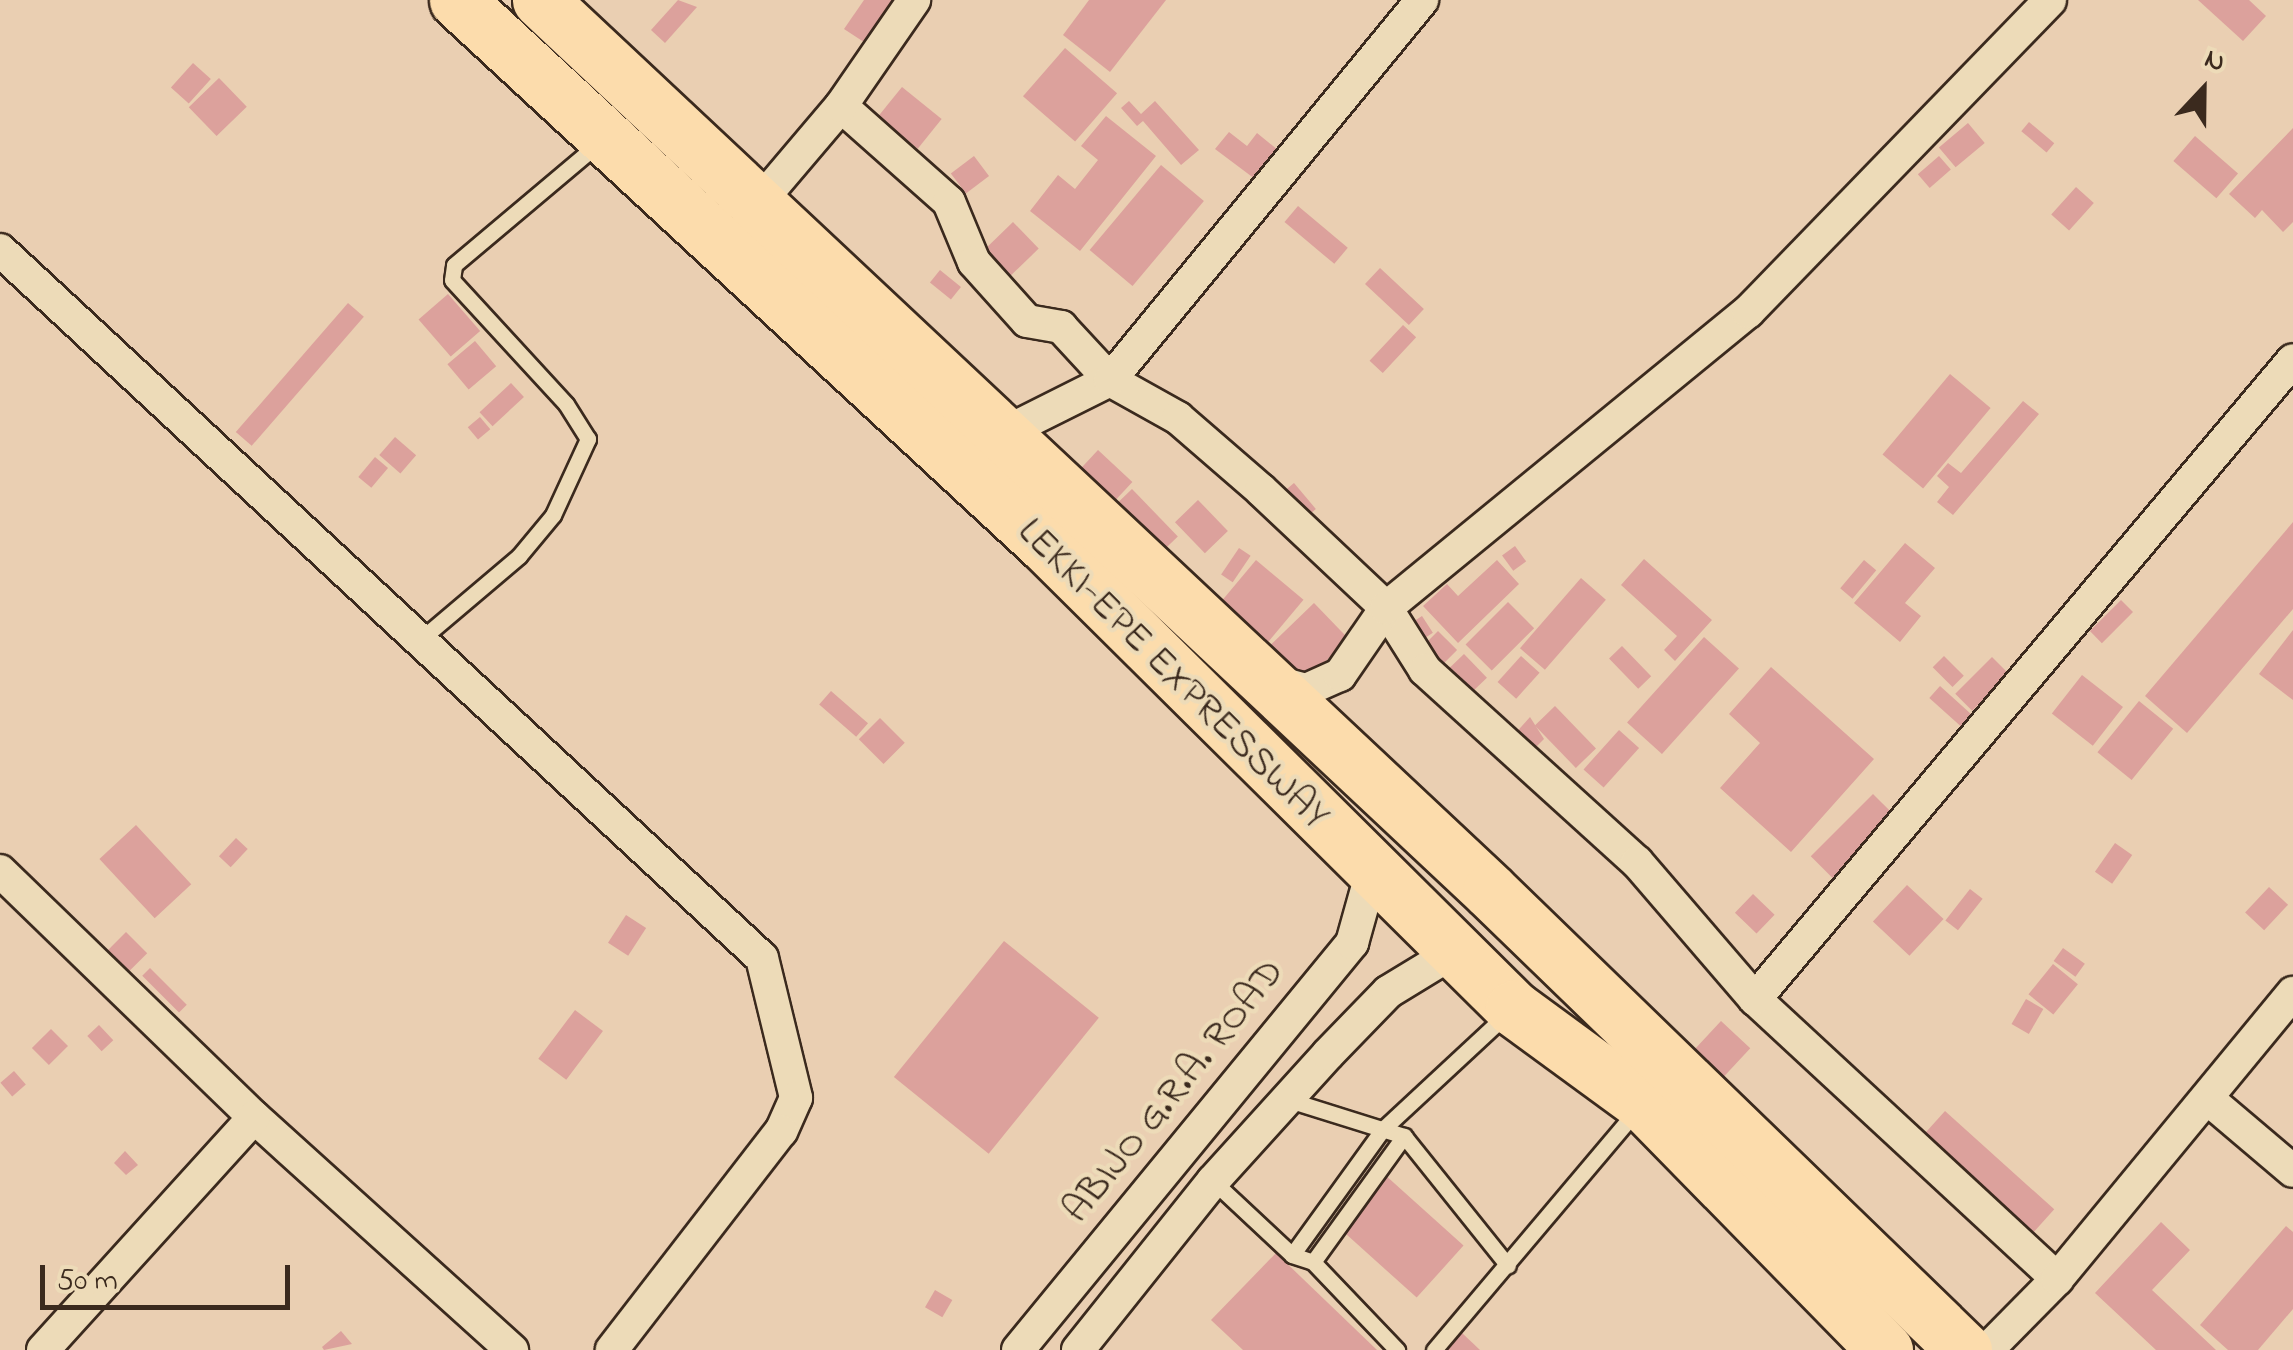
<!DOCTYPE html>
<style>
body{margin:0}
#map{position:relative;width:2293px;height:1350px;overflow:hidden;background:#eacfb2;font-family:"Indie Flower",sans-serif}
div>[style]{position:absolute}
.building>*{inset:0;background:#dca19c;transform-origin:0 0}
.roads{filter:drop-shadow(2px 0 #3b2a1e) drop-shadow(-2px 0 #3b2a1e) drop-shadow(0 2px #3b2a1e) drop-shadow(0 -2px #3b2a1e)}
.service>*{height:15px;margin:-7.5px;padding:0 7.5px;transform-origin:7.5px;border-radius:7.5px;background:#eddbb8}
.minor>*{height:32px;margin:-16px;padding:0 16px;transform-origin:16px;border-radius:16px;background:#eddbb8}
.trunk>*{height:55px;margin:-27.5px;padding:0 27.5px;transform-origin:27.5px;border-radius:27.5px;background:#fcdcac}
span{translate:-50% -50%;white-space:nowrap;text-align:center;line-height:1.15;-webkit-text-stroke:9px #eddbb8;paint-order:stroke}
.street-label{font-size:40px;color:#3b2a1e}
.north{position:absolute;left:2153px;top:40px;width:100px;height:100px;-webkit-text-stroke:8px #eddbb8;paint-order:stroke;rotate:22deg;font-size:28px;font-weight:700;line-height:40px;text-align:center;color:#3b2a1e}
.north::after{content:'';display:block;margin:auto;width:35px;height:45px;background:#3b2a1e;clip-path:polygon(50% 0,100% 100%,50% 72%,0 100%)}
.scale{position:absolute;left:40px;top:1265px;width:250px;height:45px;box-sizing:border-box;border:5px solid #3b2a1e;border-top:0;padding-left:12px;font-size:30px;line-height:35px;white-space:nowrap;color:#3b2a1e;-webkit-text-stroke:8px #eddbb8;paint-order:stroke}
</style>
<div id="map">
<div class="building">
<div style="clip-path:polygon(678px 0,697px 7px,665px 43px,651px 30px)"></div>
<div style="clip-path:polygon(864px 0,900px 0,870px 46px,844px 29px)"></div>
<div style="clip-path:polygon(1089px 0,1166px 0,1110px 72px,1063px 35px)"></div>
<div style="clip-path:polygon(2198px 0,2249px 0,2266px 16px,2243px 41px)"></div>
<div style="left:1065px;top:48px;width:69px;height:64px;rotate:41deg"></div>
<div style="left:193px;top:63px;width:24px;height:33px;rotate:42deg"></div>
<div style="left:219px;top:78px;width:40px;height:42px;rotate:46deg"></div>
<div style="left:902px;top:87px;width:51px;height:38px;rotate:39deg"></div>
<div style="clip-path:polygon(1129px 101px,1141px 114px,1155px 101px,1199px 150px,1181px 165px,1143px 121px,1137px 126px,1121px 108px)"></div>
<div style="clip-path:polygon(1106px 116px,1156px 156px,1080px 251px,1030px 211px,1058px 175px,1075px 189px,1098px 160px,1081px 146px)"></div>
<div style="left:2029px;top:122px;width:33px;height:12px;rotate:40deg"></div>
<div style="left:1968px;top:123px;width:26px;height:38px;rotate:50deg"></div>
<div style="clip-path:polygon(2293px 128px,2293px 222px,2283px 232px,2262px 210px,2255px 218px,2229px 194px)"></div>
<div style="clip-path:polygon(1229px 132px,1247px 146px,1257px 133px,1278px 150px,1255px 179px,1215px 149px)"></div>
<div style="left:2195px;top:136px;width:57px;height:33px;rotate:41deg"></div>
<div style="left:974px;top:156px;width:25px;height:29px;rotate:53deg"></div>
<div style="left:1939px;top:156px;width:18px;height:28px;rotate:49deg"></div>
<div style="left:1161px;top:165px;width:56px;height:111px;rotate:40deg"></div>
<div style="left:2076px;top:187px;width:24px;height:37px;rotate:42deg"></div>
<div style="left:1298px;top:206px;width:65px;height:21px;rotate:40deg"></div>
<div style="left:1013px;top:222px;width:37px;height:47px;rotate:46deg"></div>
<div style="left:1380px;top:268px;width:60px;height:22px;rotate:43deg"></div>
<div style="left:940px;top:270px;width:27px;height:16px;rotate:39deg"></div>
<div style="left:448px;top:294px;width:49px;height:39px;rotate:49deg"></div>
<div style="left:348px;top:303px;width:21px;height:171px;rotate:41deg"></div>
<div style="left:1403px;top:325px;width:18px;height:49px;rotate:43deg"></div>
<div style="left:475px;top:341px;width:33px;height:36px;rotate:50deg"></div>
<div style="left:1950px;top:374px;width:53px;height:105px;rotate:40deg"></div>
<div style="left:511px;top:383px;width:19px;height:43px;rotate:47deg"></div>
<div style="clip-path:polygon(2023px 401px,2039px 414px,1953px 515px,1937px 502px,1949px 487px,1937px 476px,1948px 463px,1961px 473px)"></div>
<div style="left:480px;top:417px;width:16px;height:16px;rotate:50deg"></div>
<div style="left:395px;top:437px;width:28px;height:24px;rotate:41deg"></div>
<div style="left:1098px;top:450px;width:47px;height:28px;rotate:43deg"></div>
<div style="left:375px;top:457px;width:17px;height:26px;rotate:40deg"></div>
<div style="left:1294px;top:483px;width:34px;height:19px;rotate:50deg"></div>
<div style="left:1132px;top:489px;width:66px;height:25px;rotate:46deg"></div>
<div style="left:1198px;top:500px;width:43px;height:32px;rotate:46deg"></div>
<div style="clip-path:polygon(2293px 522px,2293px 609px,2187px 733px,2145px 696px)"></div>
<div style="clip-path:polygon(1905px 543px,1935px 568px,1905px 603px,1921px 616px,1900px 642px,1854px 603px)"></div>
<div style="left:1515px;top:546px;width:19px;height:16px;rotate:54deg"></div>
<div style="left:1239px;top:548px;width:14px;height:32px;rotate:34deg"></div>
<div style="clip-path:polygon(1644px 559px,1712px 620px,1675px 661px,1664px 650px,1677px 636px,1621px 585px)"></div>
<div style="left:1256px;top:560px;width:62px;height:57px;rotate:40deg"></div>
<div style="clip-path:polygon(1497px 560px,1519px 584px,1458px 643px,1423px 606px,1447px 584px,1458px 596px)"></div>
<div style="left:1864px;top:560px;width:16px;height:37px;rotate:40deg"></div>
<div style="left:1581px;top:578px;width:33px;height:93px;rotate:41deg"></div>
<div style="left:2121px;top:600px;width:17px;height:44px;rotate:45deg"></div>
<div style="left:1508px;top:602px;width:37px;height:60px;rotate:45deg"></div>
<div style="left:1314px;top:603px;width:50px;height:63px;rotate:46deg"></div>
<div style="left:1422px;top:616px;width:20px;height:20px;rotate:57deg"></div>
<div style="clip-path:polygon(2293px 630px,2293px 700px,2259px 674px)"></div>
<div style="left:1438px;top:631px;width:27px;height:25px;rotate:45deg"></div>
<div style="left:1704px;top:637px;width:47px;height:115px;rotate:42deg"></div>
<div style="left:1622px;top:646px;width:42px;height:18px;rotate:46deg"></div>
<div style="left:1464px;top:654px;width:33px;height:21px;rotate:46deg"></div>
<div style="left:1521px;top:656px;width:25px;height:35px;rotate:42deg"></div>
<div style="left:1944px;top:656px;width:28px;height:16px;rotate:45deg"></div>
<div style="left:1992px;top:657px;width:24px;height:52px;rotate:45deg"></div>
<div style="clip-path:polygon(1771px 667px,1874px 759px,1791px 852px,1720px 788px,1760px 743px,1729px 714px)"></div>
<div style="left:2082px;top:675px;width:52px;height:49px;rotate:38deg"></div>
<div style="left:1940px;top:686px;width:51px;height:16px;rotate:42deg"></div>
<div style="left:831px;top:691px;width:49px;height:18px;rotate:41deg"></div>
<div style="left:2139px;top:701px;width:44px;height:66px;rotate:39deg"></div>
<div style="left:1555px;top:706px;width:59px;height:28px;rotate:46deg"></div>
<div style="clip-path:polygon(1530px 717px,1544px 739px,1529px 754px,1512px 737px)"></div>
<div style="left:880px;top:718px;width:35px;height:30px;rotate:45deg"></div>
<div style="left:1619px;top:730px;width:27px;height:53px;rotate:42deg"></div>
<div style="left:1873px;top:794px;width:33px;height:88px;rotate:45deg"></div>
<div style="left:136px;top:825px;width:81px;height:50px;rotate:47deg"></div>
<div style="left:236px;top:838px;width:16px;height:25px;rotate:43deg"></div>
<div style="left:2115px;top:843px;width:21px;height:35px;rotate:35deg"></div>
<div style="left:1907px;top:885px;width:50px;height:50px;rotate:43deg"></div>
<div style="left:2269px;top:887px;width:26px;height:35px;rotate:43deg"></div>
<div style="left:1970px;top:889px;width:16px;height:40px;rotate:38deg"></div>
<div style="left:1753px;top:894px;width:30px;height:26px;rotate:44deg"></div>
<div style="left:626px;top:915px;width:24px;height:33px;rotate:33deg"></div>
<div style="left:126px;top:932px;width:30px;height:26px;rotate:45deg"></div>
<div style="left:1004px;top:941px;width:122px;height:175px;rotate:39deg"></div>
<div style="left:2063px;top:948px;width:27px;height:16px;rotate:36deg"></div>
<div style="left:2053px;top:964px;width:32px;height:39px;rotate:39deg"></div>
<div style="left:150px;top:968px;width:52px;height:11px;rotate:45deg"></div>
<div style="left:2026px;top:999px;width:20px;height:29px;rotate:30deg"></div>
<div style="left:575px;top:1010px;width:35px;height:61px;rotate:37deg"></div>
<div style="left:1721px;top:1021px;width:40px;height:44px;rotate:43deg"></div>
<div style="left:99px;top:1025px;width:21px;height:16px;rotate:47deg"></div>
<div style="left:51px;top:1029px;width:24px;height:27px;rotate:45deg"></div>
<div style="left:14px;top:1071px;width:18px;height:18px;rotate:49deg"></div>
<div style="left:1945px;top:1111px;width:147px;height:35px;rotate:42deg"></div>
<div style="clip-path:polygon(125px 1151px,138px 1165px,126px 1175px,114px 1163px)"></div>
<div style="left:1384px;top:1174px;width:107px;height:70px;rotate:42deg"></div>
<div style="clip-path:polygon(2161px 1222px,2190px 1250px,2152px 1290px,2216px 1350px,2156px 1350px,2095px 1293px)"></div>
<div style="clip-path:polygon(2286px 1226px,2293px 1232px,2293px 1309px,2258px 1350px,2228px 1350px,2200px 1325px)"></div>
<div style="clip-path:polygon(1276px 1253px,1377px 1350px,1243px 1350px,1211px 1320px)"></div>
<div style="left:935px;top:1290px;width:20px;height:20px;rotate:30deg"></div>
<div style="clip-path:polygon(341px 1331px,352px 1344px,324px 1350px,322px 1347px)"></div>
<div style="clip-path:polygon(1461px 1332px,1480px 1350px,1445px 1350px)"></div>
</div>
<div class="roads">
<div class="service">
<div style="left:420px;top:640px;width:130px;rotate:-40.3deg"></div>
<div style="left:519px;top:556px;width:53px;rotate:-50.3deg"></div>
<div style="left:553px;top:515px;width:84px;rotate:-65.3deg"></div>
<div style="left:588px;top:439px;width:41px;rotate:-122.2deg"></div>
<div style="left:566px;top:404px;width:168px;rotate:-132.6deg"></div>
<div style="left:452px;top:280px;width:15px;rotate:-82deg"></div>
<div style="left:454px;top:265px;width:189px;rotate:-40.1deg"></div>
<div style="left:1289px;top:1100px;width:121px;rotate:17.4deg"></div>
<div style="left:1404px;top:1136px;width:166px;rotate:51.3deg"></div>
<div style="left:1213px;top:1181px;width:108px;rotate:43.1deg"></div>
<div style="left:1292px;top:1255px;width:22px;rotate:18deg"></div>
<div style="left:1313px;top:1262px;width:122px;rotate:46.3deg"></div>
<div style="left:1292px;top:1255px;width:154px;rotate:-54.2deg"></div>
<div style="left:1382px;top:1130px;width:172px;rotate:-42.9deg"></div>
<div style="left:1313px;top:1262px;width:155px;rotate:-54.2deg"></div>
<div style="left:1434px;top:1350px;width:316px;rotate:-49.8deg"></div>
</div>
<div class="minor">
<div style="left:841px;top:106px;width:144px;rotate:41.6deg"></div>
<div style="left:949px;top:202px;width:65px;rotate:67.4deg"></div>
<div style="left:974px;top:262px;width:79px;rotate:48.1deg"></div>
<div style="left:1027px;top:321px;width:35px;rotate:10deg"></div>
<div style="left:1061px;top:327px;width:72px;rotate:47.2deg"></div>
<div style="left:1110px;top:380px;width:78px;rotate:29.2deg"></div>
<div style="left:1178px;top:418px;width:110px;rotate:40.9deg"></div>
<div style="left:1261px;top:490px;width:172px;rotate:43.3deg"></div>
<div style="left:1386px;top:608px;width:73px;rotate:57.8deg"></div>
<div style="left:1425px;top:670px;width:286px;rotate:42.2deg"></div>
<div style="left:1637px;top:862px;width:181px;rotate:49.3deg"></div>
<div style="left:1755px;top:999px;width:412px;rotate:42.8deg"></div>
<div style="left:757px;top:205px;width:130px;rotate:-49.7deg"></div>
<div style="left:841px;top:106px;width:129px;rotate:-55.4deg"></div>
<div style="left:0;top:250px;width:1040px;rotate:42.9deg"></div>
<div style="left:762px;top:958px;width:144px;rotate:76.3deg"></div>
<div style="left:796px;top:1098px;width:36px;rotate:114deg"></div>
<div style="left:781px;top:1131px;width:277px;rotate:127.7deg"></div>
<div style="left:1002px;top:434px;width:121px;rotate:-26.6deg"></div>
<div style="left:1110px;top:380px;width:492px;rotate:-50.6deg"></div>
<div style="left:1272px;top:681px;width:35px;rotate:15deg"></div>
<div style="left:1306px;top:690px;width:37px;rotate:-24deg"></div>
<div style="left:1340px;top:675px;width:81px;rotate:-55.5deg"></div>
<div style="left:1386px;top:608px;width:468px;rotate:-39.3deg"></div>
<div style="left:1748px;top:312px;width:434px;rotate:-45.9deg"></div>
<div style="left:0;top:871px;width:354px;rotate:44.1deg"></div>
<div style="left:254px;top:1117px;width:348px;rotate:42.1deg"></div>
<div style="left:1755px;top:999px;width:835px;rotate:-49.9deg"></div>
<div style="left:2208px;top:1099px;width:111px;rotate:40.3deg"></div>
<div style="left:43px;top:1350px;width:314px;rotate:-47.8deg"></div>
<div style="left:1018px;top:1350px;width:527px;rotate:-50.63deg"></div>
<div style="left:1352px;top:943px;width:71px;rotate:-74.4deg"></div>
<div style="left:1078px;top:1350px;width:216px;rotate:-51.4deg"></div>
<div style="left:1213px;top:1181px;width:171px;rotate:-47.8deg"></div>
<div style="left:1328px;top:1054px;width:86px;rotate:-45.9deg"></div>
<div style="left:1388px;top:992px;width:81px;rotate:-31.3deg"></div>
<div style="left:1987px;top:1350px;width:100px;rotate:-45.4deg"></div>
<div style="left:2057px;top:1279px;width:371px;rotate:-50.5deg"></div>
</div>
<div class="trunk">
<div style="left:457px;top:0;width:802px;rotate:42.78deg"></div>
<div style="left:1046px;top:545px;width:658px;rotate:44.75deg"></div>
<div style="left:1513px;top:1008px;width:161px;rotate:36.2deg"></div>
<div style="left:1643px;top:1103px;width:346px;rotate:45.6deg"></div>
<div style="left:540px;top:0;width:1302px;rotate:43.16deg"></div>
<div style="left:1490px;top:891px;width:660px;rotate:44.08deg"></div>
</div>
</div>
<div class="street-label">
<span style="left:1172px;top:675px;rotate:45deg">LEKKI-EPE EXPRESSWAY</span>
<span style="left:1175px;top:1092px;rotate:-51deg">ABIJO G.R.A. ROAD</span>
</div>
<div class="north">N</div>
<div class="scale">50 m</div>
</div>
